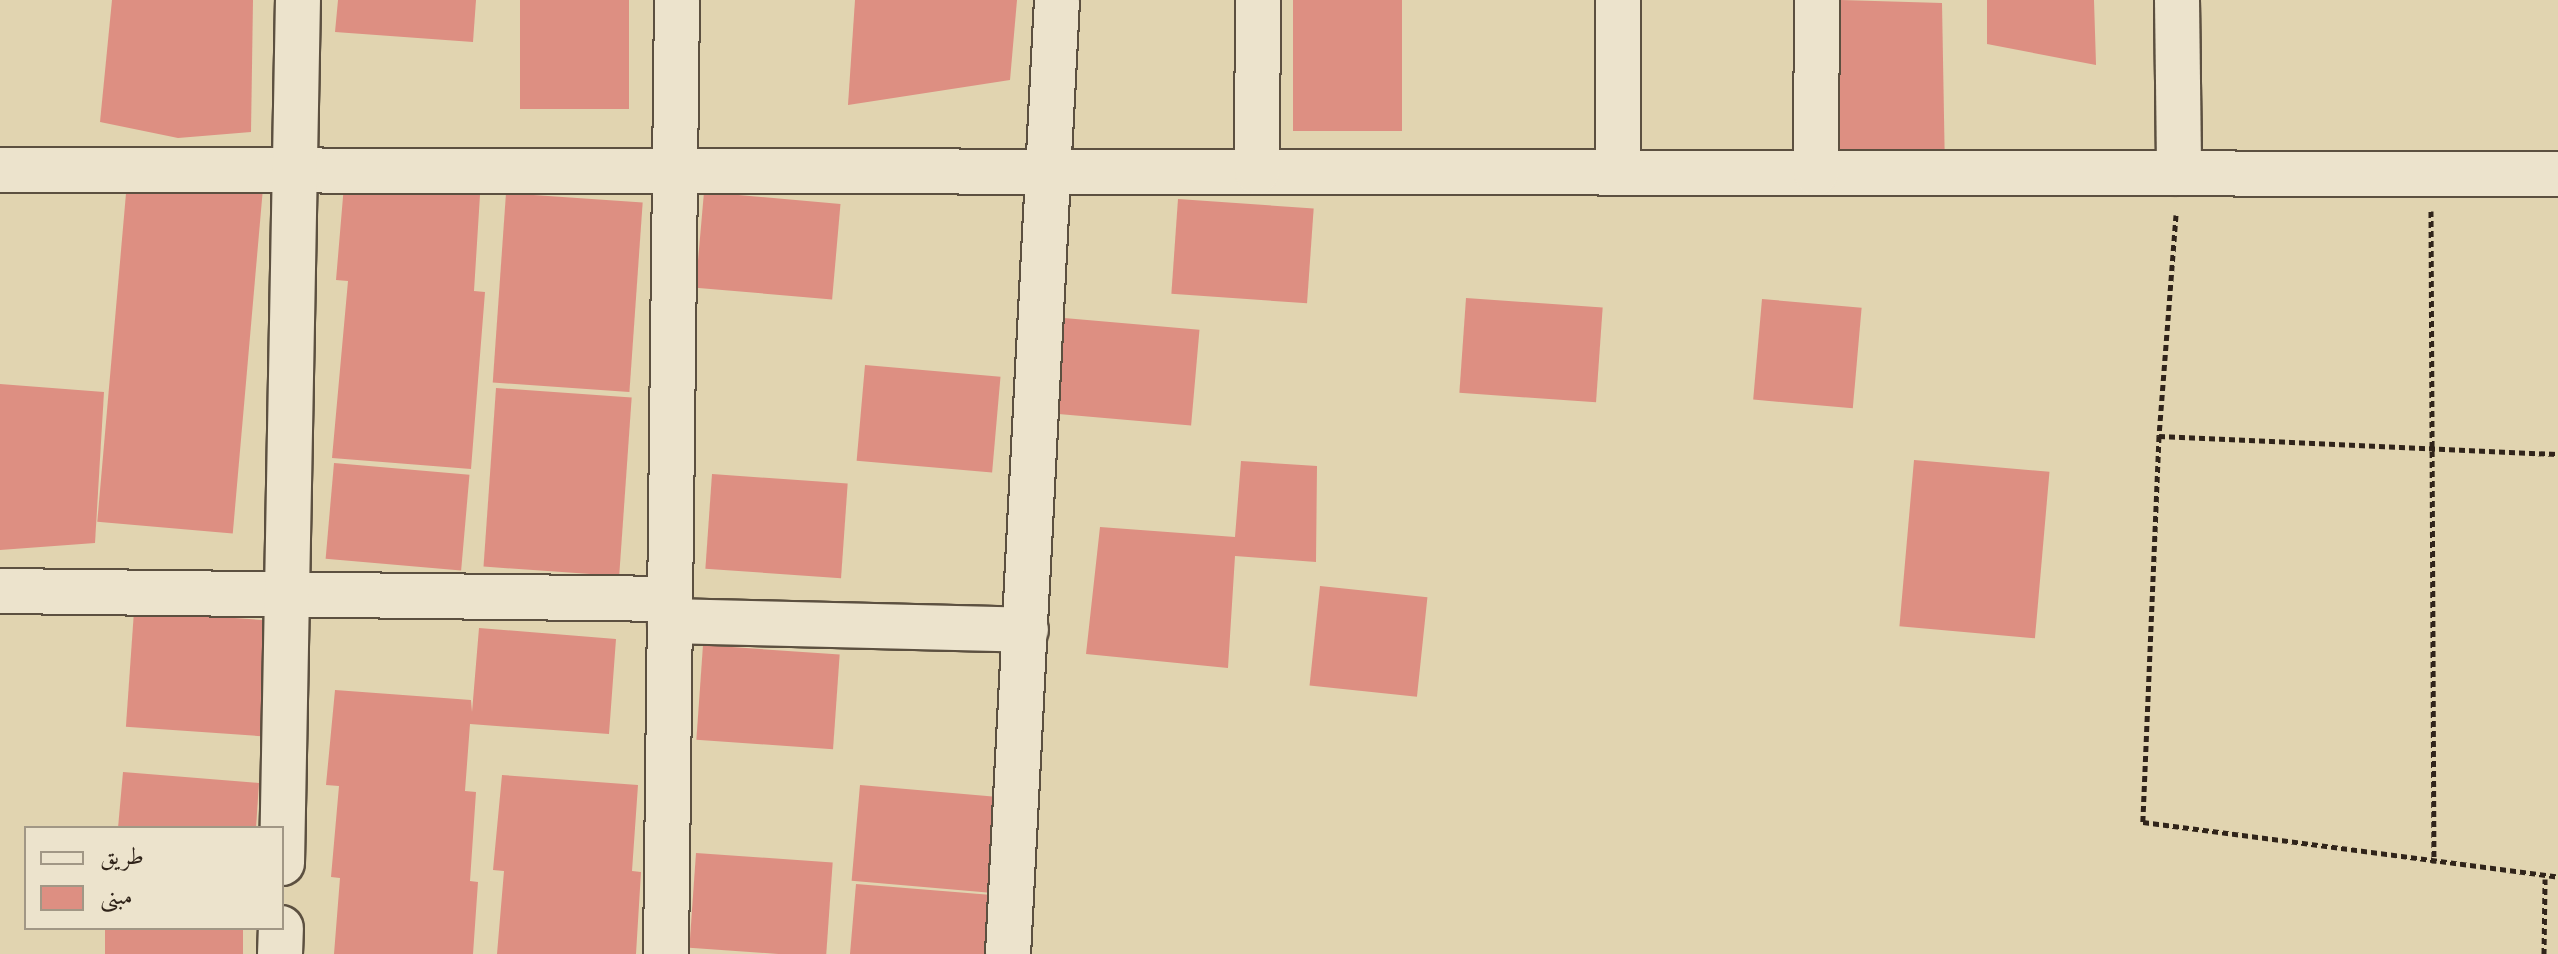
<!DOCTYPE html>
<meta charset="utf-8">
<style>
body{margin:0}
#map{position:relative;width:2558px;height:954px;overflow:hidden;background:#e1d4b0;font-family:"IM FELL Double Pica",Amiri,serif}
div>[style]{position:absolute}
.building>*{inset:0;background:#dd8f82;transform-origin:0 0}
.path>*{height:5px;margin-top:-2.5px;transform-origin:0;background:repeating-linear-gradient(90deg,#30241a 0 6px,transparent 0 10px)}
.roads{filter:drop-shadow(2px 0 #5c5040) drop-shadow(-2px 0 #5c5040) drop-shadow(0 2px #5c5040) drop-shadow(0 -2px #5c5040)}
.minor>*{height:44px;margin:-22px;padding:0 22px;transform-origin:22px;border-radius:22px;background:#ece3cc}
span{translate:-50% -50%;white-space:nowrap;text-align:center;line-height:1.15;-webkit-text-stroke:6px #ece3cc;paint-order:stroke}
.legend{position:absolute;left:24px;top:826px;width:260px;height:104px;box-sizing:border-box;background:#ece3cc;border:2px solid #a19785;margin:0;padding:10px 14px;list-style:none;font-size:24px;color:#30241a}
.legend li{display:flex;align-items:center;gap:16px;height:40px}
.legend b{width:40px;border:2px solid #a19785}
</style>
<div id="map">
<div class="building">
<div style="clip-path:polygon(112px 0,253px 0,251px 132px,178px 138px,100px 122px)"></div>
<div style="clip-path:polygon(338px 0,476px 0,473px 42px,335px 32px)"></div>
<div style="left:520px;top:0;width:109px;height:109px"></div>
<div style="clip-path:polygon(855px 0,1017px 0,1010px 80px,848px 105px)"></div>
<div style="left:1293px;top:0;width:109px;height:131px"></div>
<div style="clip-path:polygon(1841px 0,1942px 3px,1945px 173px,1835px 149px)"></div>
<div style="clip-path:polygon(1987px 0,2094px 0,2096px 65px,1987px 44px)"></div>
<div style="left:127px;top:182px;width:136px;height:341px;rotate:5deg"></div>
<div style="clip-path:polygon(344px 185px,480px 195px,474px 291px,485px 292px,471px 469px,332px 458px,348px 281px,336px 280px)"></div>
<div style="left:704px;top:192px;width:137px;height:96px;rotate:5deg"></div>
<div style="left:506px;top:193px;width:137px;height:190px;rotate:4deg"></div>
<div style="left:1178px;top:199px;width:136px;height:95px;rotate:4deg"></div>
<div style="left:1466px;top:298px;width:137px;height:95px;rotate:4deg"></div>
<div style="left:1762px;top:299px;width:100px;height:101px;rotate:5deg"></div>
<div style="left:1064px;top:318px;width:136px;height:96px;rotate:5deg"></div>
<div style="left:865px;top:365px;width:136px;height:96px;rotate:5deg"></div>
<div style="clip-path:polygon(0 384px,104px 392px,95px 543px,0 550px)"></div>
<div style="left:496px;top:388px;width:136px;height:179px;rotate:4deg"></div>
<div style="left:1914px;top:460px;width:136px;height:167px;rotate:5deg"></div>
<div style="clip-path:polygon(1241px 461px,1317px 466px,1316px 562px,1235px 556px,1228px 668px,1086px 654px,1100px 527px,1235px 537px)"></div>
<div style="left:334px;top:463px;width:136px;height:96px;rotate:5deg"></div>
<div style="left:712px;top:474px;width:136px;height:95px;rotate:4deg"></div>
<div style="left:1320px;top:586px;width:108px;height:100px;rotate:6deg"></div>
<div style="left:134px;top:611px;width:136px;height:116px;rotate:4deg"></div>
<div style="clip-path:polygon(479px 628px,616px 639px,609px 734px,470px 724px,465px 791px,476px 792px,470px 881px,478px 882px,473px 954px,334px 954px,340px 878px,331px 877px,339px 786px,326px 785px,335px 690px,471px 700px,472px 712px)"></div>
<div style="left:703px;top:645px;width:137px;height:95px;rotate:4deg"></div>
<div style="clip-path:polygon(123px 772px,259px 783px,256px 828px,118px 828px)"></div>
<div style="clip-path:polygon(502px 775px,638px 785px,632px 871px,641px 872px,636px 954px,497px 954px,504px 871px,493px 870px)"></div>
<div style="left:860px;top:785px;width:136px;height:96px;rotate:5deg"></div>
<div style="left:696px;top:853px;width:137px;height:95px;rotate:4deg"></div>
<div style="clip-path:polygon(856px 884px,992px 895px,988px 954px,850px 954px)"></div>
<div style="left:105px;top:928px;width:138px;height:26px"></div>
</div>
<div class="path">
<div style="left:2431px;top:211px;width:652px;rotate:89.74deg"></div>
<div style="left:2176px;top:215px;width:222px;rotate:94.4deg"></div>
<div style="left:2159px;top:436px;width:386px;rotate:92.4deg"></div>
<div style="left:2143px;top:822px;width:419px;rotate:7.5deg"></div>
<div style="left:2159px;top:436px;width:399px;rotate:2.6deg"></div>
<div style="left:2544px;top:954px;width:75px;rotate:-89.2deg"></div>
</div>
<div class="roads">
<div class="minor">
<div style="left:2177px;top:0;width:173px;rotate:89.3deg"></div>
<div style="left:0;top:170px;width:2558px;rotate:0.09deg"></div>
<div style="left:1257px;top:172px;width:172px;rotate:-89.7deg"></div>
<div style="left:1618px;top:173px;width:173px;rotate:-90deg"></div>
<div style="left:1816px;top:173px;width:173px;rotate:-89.7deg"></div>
<div style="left:0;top:591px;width:670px;rotate:0.68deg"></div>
<div style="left:670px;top:621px;width:356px;rotate:1.4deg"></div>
<div style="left:282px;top:863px;width:863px;rotate:-88.94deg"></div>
<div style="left:280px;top:954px;width:26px;rotate:-88deg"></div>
<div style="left:666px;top:954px;width:954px;rotate:-89.34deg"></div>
<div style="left:1008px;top:954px;width:955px;rotate:-87.06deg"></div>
</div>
</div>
<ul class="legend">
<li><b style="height:10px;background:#ece3cc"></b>طريق</li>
<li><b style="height:22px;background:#dd8f82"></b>مبنى</li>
</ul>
</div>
